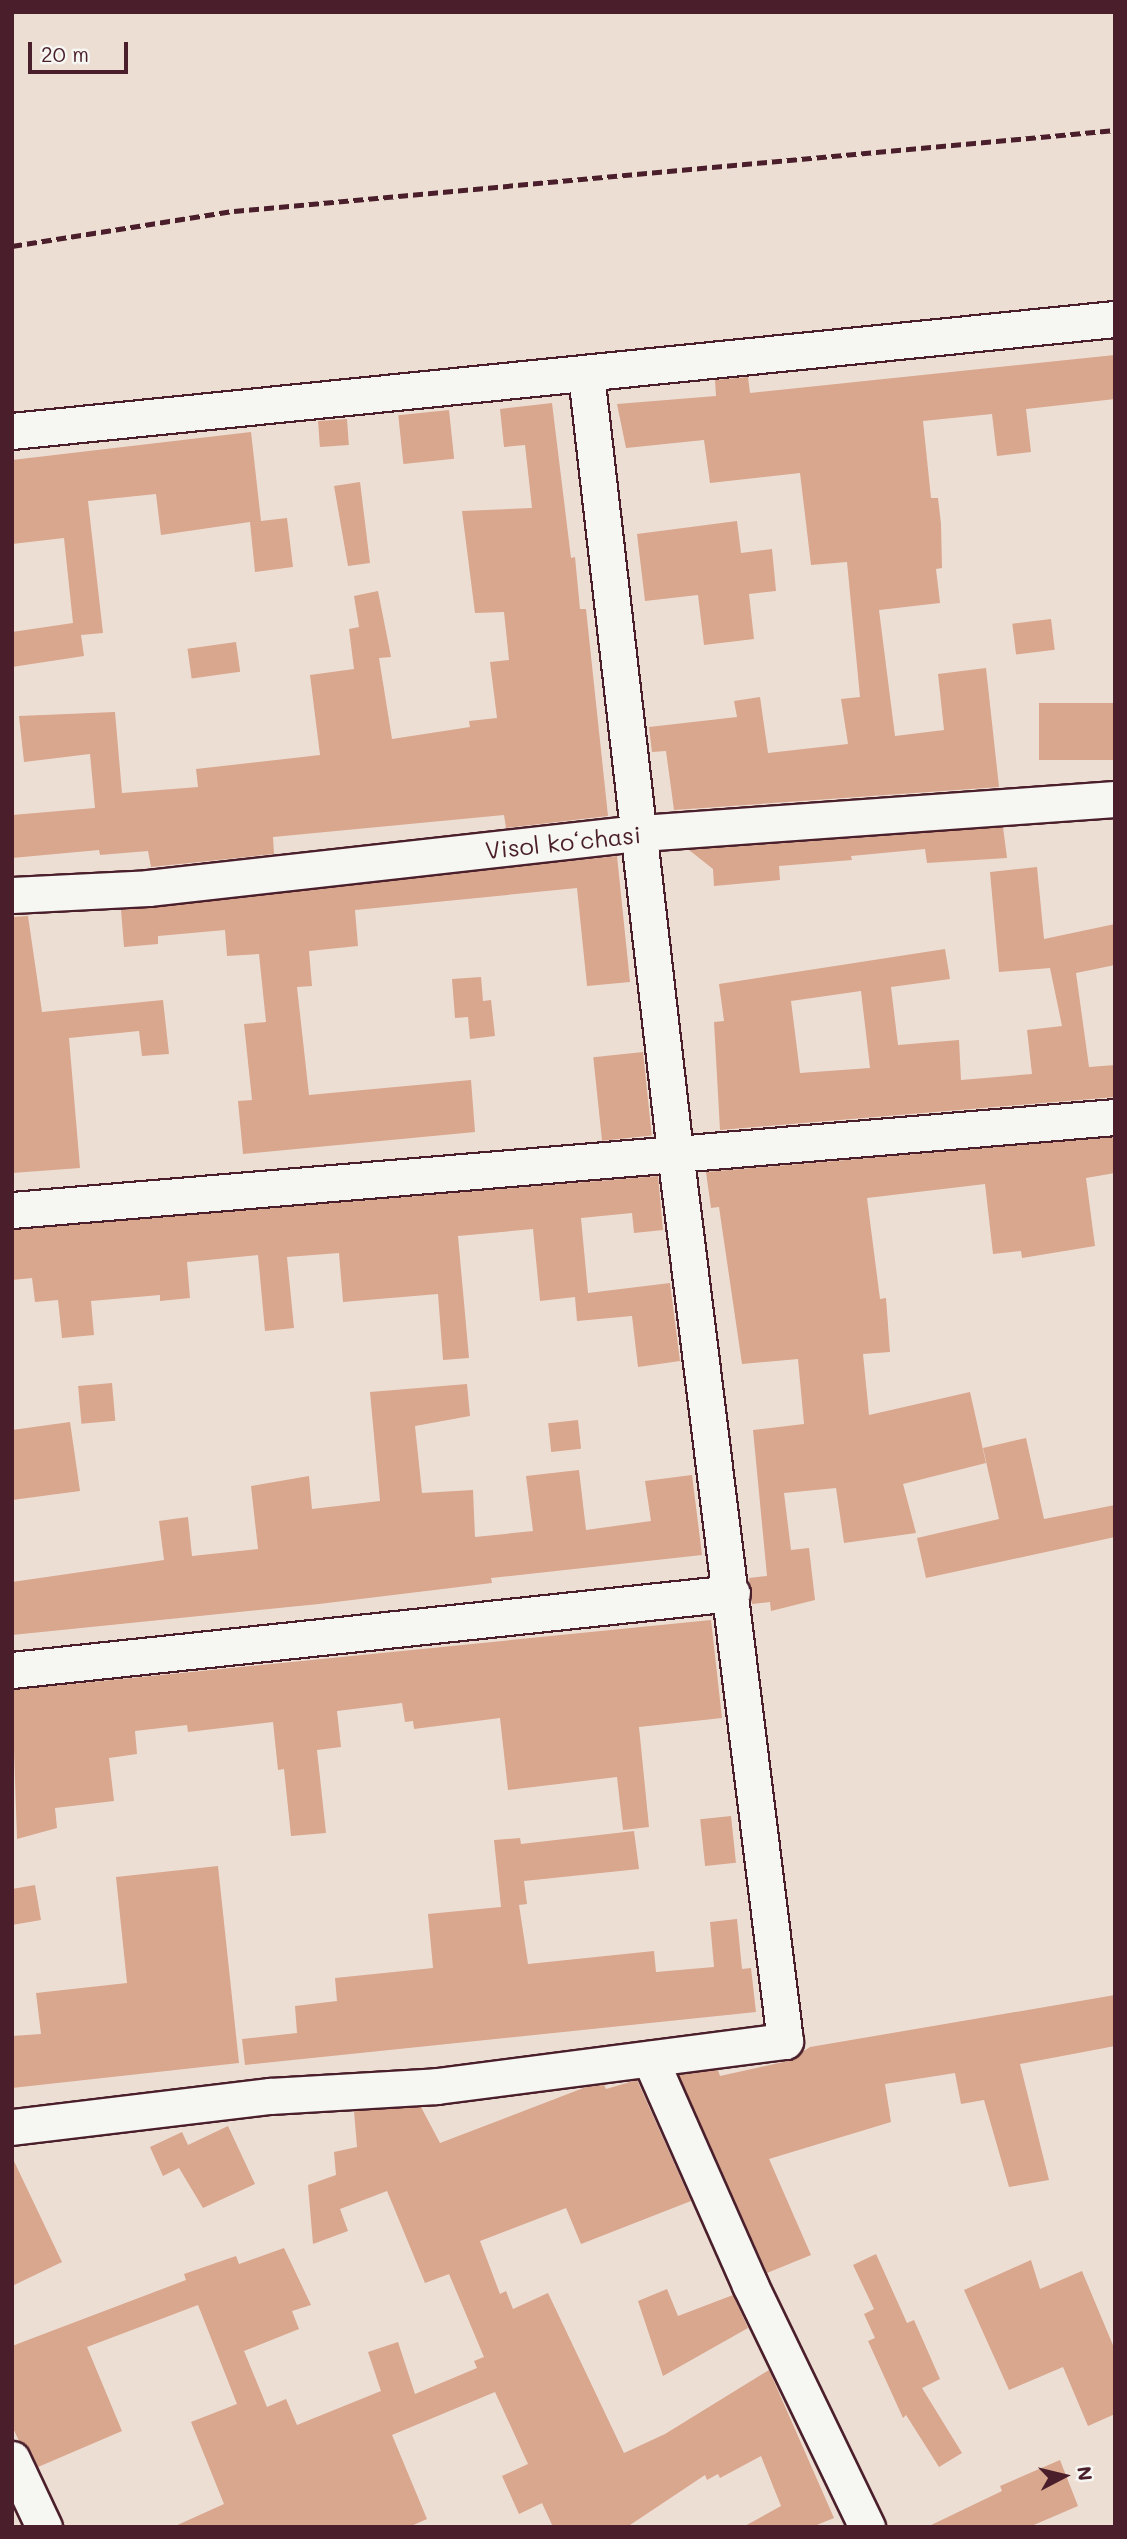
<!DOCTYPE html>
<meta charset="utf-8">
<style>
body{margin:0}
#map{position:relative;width:1127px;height:2539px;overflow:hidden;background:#edded4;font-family:Mali,sans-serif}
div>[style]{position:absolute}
.building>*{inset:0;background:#d9a68e;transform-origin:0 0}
.roads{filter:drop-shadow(2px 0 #4a1f2b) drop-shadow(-2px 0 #4a1f2b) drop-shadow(0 2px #4a1f2b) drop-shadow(0 -2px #4a1f2b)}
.street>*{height:35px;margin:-17.5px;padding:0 17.5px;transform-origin:17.5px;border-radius:17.5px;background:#f6f6f2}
.rail>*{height:5px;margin-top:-2.5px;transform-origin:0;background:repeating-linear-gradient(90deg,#4a1f2b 0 10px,transparent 0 15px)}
span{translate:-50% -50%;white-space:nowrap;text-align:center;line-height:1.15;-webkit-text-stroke:7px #f6f6f2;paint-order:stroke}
.street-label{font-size:24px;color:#4a1f2b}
.frame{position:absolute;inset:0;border:14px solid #4a1f2b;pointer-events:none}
.north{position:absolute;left:1029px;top:2441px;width:70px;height:70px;-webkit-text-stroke:5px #f6f6f2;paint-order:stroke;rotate:83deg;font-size:19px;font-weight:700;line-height:28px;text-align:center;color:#4a1f2b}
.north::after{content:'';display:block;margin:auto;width:24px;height:32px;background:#4a1f2b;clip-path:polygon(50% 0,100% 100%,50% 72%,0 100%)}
.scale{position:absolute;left:28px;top:42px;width:100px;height:32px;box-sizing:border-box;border:4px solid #4a1f2b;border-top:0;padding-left:9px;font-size:21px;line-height:24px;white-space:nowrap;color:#4a1f2b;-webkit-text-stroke:5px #f6f6f2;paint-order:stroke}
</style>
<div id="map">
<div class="building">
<div style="clip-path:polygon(1115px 355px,1115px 399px,1026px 409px,1031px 452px,997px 456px,992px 414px,923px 421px,931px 498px,938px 498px,941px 524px,942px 568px,936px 569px,940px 603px,879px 610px,895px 736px,944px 730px,938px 674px,986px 668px,999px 787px,674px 810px,666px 751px,652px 752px,649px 727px,737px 717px,734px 701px,760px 697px,768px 753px,848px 744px,841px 699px,860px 697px,847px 562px,811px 565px,800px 473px,710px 483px,704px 440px,626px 448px,617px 404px,716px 396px,715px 380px,748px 377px,750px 393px)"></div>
<div style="clip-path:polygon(552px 403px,571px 558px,575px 557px,580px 609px,586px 609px,608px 816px,506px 828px,504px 815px,273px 837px,274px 854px,151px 867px,148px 851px,100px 855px,99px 850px,12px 858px,12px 815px,95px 808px,90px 754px,24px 762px,19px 716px,115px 712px,122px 793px,198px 787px,196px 769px,320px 755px,310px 675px,354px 669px,349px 629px,359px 627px,354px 596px,378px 591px,391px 657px,379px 658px,392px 739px,470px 727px,469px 721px,497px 718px,490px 662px,509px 660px,504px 612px,475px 613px,462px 511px,532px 508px,525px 445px,504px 447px,500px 409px)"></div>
<div style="left:449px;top:410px;width:49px;height:51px;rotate:84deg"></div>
<div style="left:347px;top:419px;width:26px;height:29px;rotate:86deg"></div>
<div style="clip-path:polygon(251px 432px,261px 521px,287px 518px,293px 567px,255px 572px,250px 522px,161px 535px,156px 494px,88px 501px,103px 633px,81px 635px,84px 656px,12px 667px,12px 632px,73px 623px,64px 538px,12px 544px,12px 460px)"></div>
<div style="clip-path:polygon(360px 482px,370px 563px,348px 566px,334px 486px)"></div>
<div style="clip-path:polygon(737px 521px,741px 553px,772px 549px,776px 591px,749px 594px,754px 639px,704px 645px,698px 595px,645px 601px,637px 534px)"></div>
<div style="left:1051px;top:619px;width:31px;height:39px;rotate:83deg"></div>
<div style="left:236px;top:642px;width:30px;height:49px;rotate:82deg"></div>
<div style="left:1115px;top:703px;width:57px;height:76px;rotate:90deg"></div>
<div style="clip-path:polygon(1003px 827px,1007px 858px,927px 863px,925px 849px,851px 856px,852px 860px,779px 866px,780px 880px,714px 886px,713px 869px,689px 850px)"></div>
<div style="clip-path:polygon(617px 856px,630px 982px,587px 986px,577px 888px,355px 910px,358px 946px,309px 951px,312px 986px,297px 987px,309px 1095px,471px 1080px,475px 1132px,243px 1154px,238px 1101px,252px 1100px,244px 1024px,266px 1022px,259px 954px,227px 956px,225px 930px,158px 936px,158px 944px,124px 947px,121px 910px)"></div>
<div style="clip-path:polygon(evenodd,1037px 867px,1044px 939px,1115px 924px,1115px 965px,1076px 973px,1089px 1067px,1115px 1065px,1115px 1097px,720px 1130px,714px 1022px,724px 1021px,719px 984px,945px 949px,950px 979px,891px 987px,898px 1045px,959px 1040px,961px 1080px,1032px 1074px,1027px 1030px,1062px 1026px,1050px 968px,999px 972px,990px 872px,1037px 867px,861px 991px,870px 1068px,800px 1073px,791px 1001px,861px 991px)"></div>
<div style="clip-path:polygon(28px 916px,42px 1012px,163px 1000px,169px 1054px,142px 1056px,139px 1031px,69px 1038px,80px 1168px,12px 1173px,12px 917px)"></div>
<div style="clip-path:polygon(481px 977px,483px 1001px,491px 1000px,495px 1036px,470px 1039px,468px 1017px,455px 1018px,452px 979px)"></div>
<div style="left:643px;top:1052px;width:84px;height:50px;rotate:84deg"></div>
<div style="clip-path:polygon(1115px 1137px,1115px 1173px,1086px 1178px,1095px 1246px,1022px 1258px,1021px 1251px,993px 1254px,985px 1184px,867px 1198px,880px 1299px,886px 1298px,890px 1352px,863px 1354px,869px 1415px,970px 1392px,986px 1463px,903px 1484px,916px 1533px,844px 1543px,836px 1488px,784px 1493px,791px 1550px,809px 1548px,815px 1600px,771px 1611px,770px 1602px,752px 1604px,749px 1578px,767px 1576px,753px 1430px,804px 1424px,798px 1359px,742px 1364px,719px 1207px,711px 1208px,706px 1172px)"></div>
<div style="clip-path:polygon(658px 1176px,663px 1230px,634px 1233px,632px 1213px,581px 1218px,588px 1293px,670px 1283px,680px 1361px,638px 1367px,632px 1316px,577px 1321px,575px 1297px,540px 1301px,533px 1229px,458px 1236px,469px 1358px,443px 1360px,438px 1294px,343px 1302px,339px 1253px,287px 1257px,294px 1328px,265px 1331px,258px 1255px,187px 1262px,190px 1298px,160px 1301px,160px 1295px,91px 1301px,94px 1335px,62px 1338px,58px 1300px,35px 1302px,32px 1278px,12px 1280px,12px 1230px)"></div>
<div style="left:112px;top:1383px;width:38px;height:34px;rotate:85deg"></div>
<div style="clip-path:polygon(467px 1384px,470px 1416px,415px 1426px,422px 1493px,473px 1490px,475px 1537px,533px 1531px,526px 1476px,579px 1470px,586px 1530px,651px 1521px,645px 1481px,692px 1475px,702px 1555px,491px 1578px,492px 1583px,319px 1604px,12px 1635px,12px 1582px,164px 1560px,159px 1521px,188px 1517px,192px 1556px,258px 1549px,251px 1486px,309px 1476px,312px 1509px,380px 1501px,370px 1392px)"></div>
<div style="left:578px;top:1420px;width:29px;height:30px;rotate:84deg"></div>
<div style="clip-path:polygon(70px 1422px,80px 1491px,12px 1500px,12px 1430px)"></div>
<div style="clip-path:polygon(1026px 1438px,1044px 1519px,1115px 1505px,1115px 1537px,926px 1578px,917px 1538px,999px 1519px,983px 1448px)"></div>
<div style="clip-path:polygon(711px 1620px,722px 1718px,639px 1727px,649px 1827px,623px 1830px,617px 1777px,508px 1790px,500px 1718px,414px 1729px,413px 1721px,405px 1722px,402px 1703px,337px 1711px,341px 1747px,317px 1750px,326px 1833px,291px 1836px,284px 1769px,278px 1770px,273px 1722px,188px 1732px,187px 1725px,135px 1731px,137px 1754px,109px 1758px,114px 1801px,55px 1808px,57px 1828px,17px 1839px,12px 1690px)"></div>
<div style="left:731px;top:1816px;width:47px;height:31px;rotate:84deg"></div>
<div style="clip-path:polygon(634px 1831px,639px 1869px,524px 1881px,527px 1904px,519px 1905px,528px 1964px,654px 1951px,656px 1972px,714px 1967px,710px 1922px,737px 1919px,742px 1969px,751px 1968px,756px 2012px,245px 2065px,242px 2039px,297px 2033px,295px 2006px,337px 2001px,335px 1978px,433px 1968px,428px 1914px,501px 1907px,494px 1840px,520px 1838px,521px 1844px)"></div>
<div style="clip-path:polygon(218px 1866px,239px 2063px,12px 2088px,12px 2036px,41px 2034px,36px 1993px,127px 1983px,116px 1877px)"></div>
<div style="clip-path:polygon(35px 1885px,41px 1920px,12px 1925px,12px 1889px)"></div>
<div style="clip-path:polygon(1115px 1995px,1115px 2046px,1020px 2064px,1049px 2180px,1009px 2187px,984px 2100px,961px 2104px,955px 2073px,885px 2084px,891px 2122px,769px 2159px,811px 2255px,767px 2273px,679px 2075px,718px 2070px,720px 2076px,788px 2061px,810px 2047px)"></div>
<div style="clip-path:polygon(637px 2080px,691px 2201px,581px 2244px,566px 2208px,480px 2241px,500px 2294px,506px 2291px,513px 2309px,548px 2293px,624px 2453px,665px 2434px,769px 2370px,834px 2518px,812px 2527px,743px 2527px,781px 2506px,761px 2456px,720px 2478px,718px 2474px,707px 2480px,705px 2475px,627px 2527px,553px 2527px,542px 2503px,519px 2514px,502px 2476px,528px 2464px,495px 2392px,392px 2435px,427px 2519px,409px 2527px,173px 2527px,224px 2504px,191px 2422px,237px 2404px,198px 2305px,87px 2347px,122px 2431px,38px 2467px,30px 2450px,19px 2441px,12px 2426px,12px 2346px,186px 2280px,184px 2274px,236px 2256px,239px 2264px,284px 2248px,311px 2305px,292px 2311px,299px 2329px,244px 2351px,267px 2407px,286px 2399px,297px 2425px,381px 2391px,368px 2352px,398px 2342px,415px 2394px,477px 2368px,474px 2361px,484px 2357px,449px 2274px,425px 2283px,387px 2191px,340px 2209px,348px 2231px,313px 2244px,308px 2185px,336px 2175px,334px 2152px,357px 2147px,354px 2111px,421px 2107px,440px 2143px,586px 2087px,604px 2085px,606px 2089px)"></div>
<div style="clip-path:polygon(228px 2126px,255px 2184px,203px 2208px,179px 2168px,163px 2176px,150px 2147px,182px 2132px,188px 2145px)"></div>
<div style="clip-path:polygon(12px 2157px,62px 2262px,12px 2286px)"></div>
<div style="clip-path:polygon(876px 2254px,907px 2323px,914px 2320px,940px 2379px,922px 2388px,962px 2453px,939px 2467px,906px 2415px,903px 2418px,868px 2341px,875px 2338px,864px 2314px,874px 2309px,853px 2265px)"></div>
<div style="clip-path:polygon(1031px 2260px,1040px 2289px,1082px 2271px,1115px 2350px,1115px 2414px,1088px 2426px,1063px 2367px,1009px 2390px,964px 2290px)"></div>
<div style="clip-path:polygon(667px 2289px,678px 2316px,733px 2295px,748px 2328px,663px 2376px,638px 2301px)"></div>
<div style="clip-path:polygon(1060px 2460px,1078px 2506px,1029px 2527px,927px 2527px,1002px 2491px,1000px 2486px)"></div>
</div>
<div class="roads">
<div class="street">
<div style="left:12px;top:431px;width:1109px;rotate:-5.8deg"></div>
<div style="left:12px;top:895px;width:136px;rotate:-2.9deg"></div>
<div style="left:148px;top:888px;width:496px;rotate:-6.4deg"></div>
<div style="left:641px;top:833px;width:475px;rotate:-4.1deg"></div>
<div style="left:12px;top:1210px;width:1107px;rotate:-4.82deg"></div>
<div style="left:12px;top:1670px;width:724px;rotate:-6.1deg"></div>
<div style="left:650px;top:2059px;width:247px;rotate:66.1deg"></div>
<div style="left:750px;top:2285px;width:269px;rotate:64.2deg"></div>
<div style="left:12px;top:2127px;width:260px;rotate:-6.9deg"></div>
<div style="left:270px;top:2096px;width:167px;rotate:-3.4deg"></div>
<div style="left:437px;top:2086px;width:351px;rotate:-7.4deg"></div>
<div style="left:785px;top:2041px;width:896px;rotate:-97.05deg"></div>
<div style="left:675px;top:1152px;width:782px;rotate:-96.53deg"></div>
<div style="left:12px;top:2459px;width:75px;rotate:64.8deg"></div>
</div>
</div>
<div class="rail">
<div style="left:12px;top:246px;width:225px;rotate:-9deg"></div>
<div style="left:234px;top:211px;width:885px;rotate:-5.25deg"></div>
</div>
<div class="street-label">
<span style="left:563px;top:842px;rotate:-6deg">Visol koʻchasi</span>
</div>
<div class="frame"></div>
<div class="north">N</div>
<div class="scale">20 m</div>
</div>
